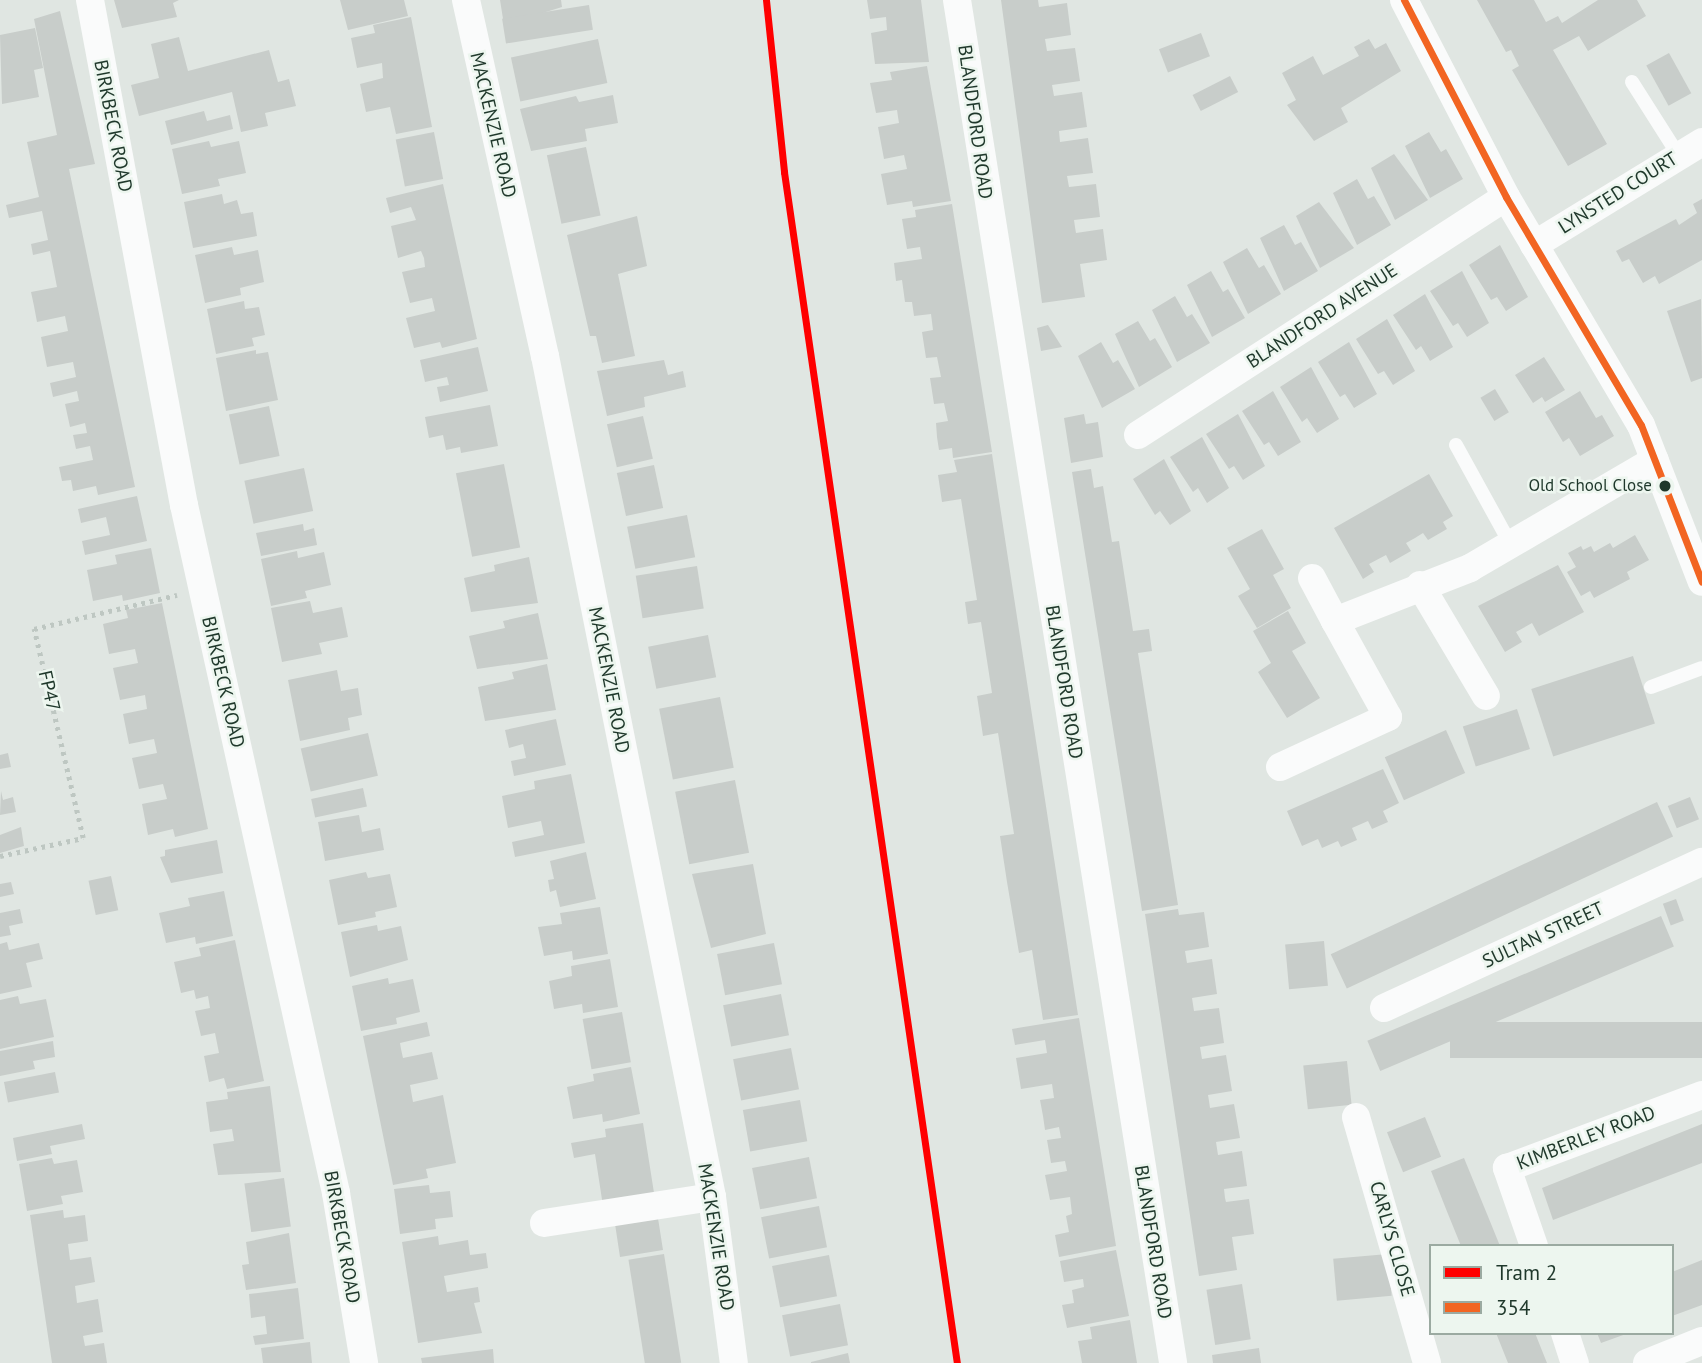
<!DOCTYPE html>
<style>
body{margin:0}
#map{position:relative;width:1702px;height:1363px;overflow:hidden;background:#e0e6e2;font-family:"PT Sans",sans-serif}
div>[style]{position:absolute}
.building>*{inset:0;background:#c8cdca;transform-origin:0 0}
.path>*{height:4.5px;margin-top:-2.25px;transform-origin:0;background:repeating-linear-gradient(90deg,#bec7c2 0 3.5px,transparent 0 8.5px)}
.service>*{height:14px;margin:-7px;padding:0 7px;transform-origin:7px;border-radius:7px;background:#fafbfb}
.minor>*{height:28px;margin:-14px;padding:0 14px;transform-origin:14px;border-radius:14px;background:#fafbfb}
.bus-1>*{height:7px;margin:-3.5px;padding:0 3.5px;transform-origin:3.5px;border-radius:3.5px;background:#f26522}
.tram-1>*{height:7px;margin:-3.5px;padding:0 3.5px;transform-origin:3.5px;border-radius:3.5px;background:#f00}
.dots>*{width:19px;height:19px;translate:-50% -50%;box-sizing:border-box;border:4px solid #edf6ef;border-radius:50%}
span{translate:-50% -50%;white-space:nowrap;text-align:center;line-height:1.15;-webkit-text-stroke:5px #edf6ef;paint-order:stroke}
.bus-label{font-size:17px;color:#1f382b}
.right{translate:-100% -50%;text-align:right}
.street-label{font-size:19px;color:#1f382b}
.legend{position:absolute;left:1429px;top:1244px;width:245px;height:91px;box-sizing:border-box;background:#edf6ef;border:2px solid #9baaa1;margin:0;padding:9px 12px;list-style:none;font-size:21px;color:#1f382b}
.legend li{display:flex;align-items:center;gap:14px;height:35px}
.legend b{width:35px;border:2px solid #9baaa1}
</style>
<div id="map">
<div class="building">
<div style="clip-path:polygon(114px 0,179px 0,173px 3px,177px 17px,122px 28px)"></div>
<div style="clip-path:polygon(340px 0,404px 0,408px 16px,348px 30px)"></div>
<div style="clip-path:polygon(500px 0,561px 0,562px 7px,504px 25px)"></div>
<div style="clip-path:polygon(867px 0,921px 0,929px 62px,875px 64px,871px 33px,887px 30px,886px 17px,870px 19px)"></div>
<div style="clip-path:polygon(1001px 0,1038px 0,1039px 7px,1067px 3px,1071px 35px,1045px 39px,1047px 51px,1075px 48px,1080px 81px,1052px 85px,1054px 96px,1082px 92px,1087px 127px,1059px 131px,1060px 142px,1088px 138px,1093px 173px,1067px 176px,1069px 187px,1096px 184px,1100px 217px,1074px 220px,1075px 227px,1076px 233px,1103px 229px,1107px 260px,1080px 264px,1085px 297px,1042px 303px)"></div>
<div style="clip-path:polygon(1477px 0,1534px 0,1546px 22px,1558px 16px,1562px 23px,1598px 0,1637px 0,1646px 16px,1588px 51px,1579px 36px,1553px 50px,1607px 144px,1568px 166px,1512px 70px,1519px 66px,1511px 50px,1506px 52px)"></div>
<div style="left:589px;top:5px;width:25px;height:88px;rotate:81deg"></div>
<div style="clip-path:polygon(60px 11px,95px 164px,69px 169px,135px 487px,98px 495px,96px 486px,73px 491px,71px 480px,62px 481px,59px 467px,93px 460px,90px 446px,76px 449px,73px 435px,87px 433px,85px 423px,70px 427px,65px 404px,79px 401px,77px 391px,53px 397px,50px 383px,76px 377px,73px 362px,47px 367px,41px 337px,68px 331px,65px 316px,37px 322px,34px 306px,31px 292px,57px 287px,50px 251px,33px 255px,31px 244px,48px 240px,42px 211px,9px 218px,6px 205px,39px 197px,27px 142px,57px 135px,34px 19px)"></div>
<div style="clip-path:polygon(411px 17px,432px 127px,396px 134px,390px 107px,366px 112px,360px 84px,383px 78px,382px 63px,357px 68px,351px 38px,375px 33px,373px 25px)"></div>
<div style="clip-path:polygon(35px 28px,43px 68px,34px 70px,39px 97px,2px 104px,0 35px)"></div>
<div style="left:1201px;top:33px;width:25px;height:45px;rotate:69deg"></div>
<div style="clip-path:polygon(179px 37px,188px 71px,269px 50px,278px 82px,289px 79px,296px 106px,265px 113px,268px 126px,241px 132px,232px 92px,139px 116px,131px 85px,159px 78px,151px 44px)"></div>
<div style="left:598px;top:39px;width:45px;height:89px;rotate:78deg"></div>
<div style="clip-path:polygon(1369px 39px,1375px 49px,1386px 43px,1401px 71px,1341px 108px,1348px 122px,1314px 141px,1287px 105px,1296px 100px,1282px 73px,1313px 56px,1323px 75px,1359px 56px,1354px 47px)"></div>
<div style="left:1669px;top:53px;width:46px;height:26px;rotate:61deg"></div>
<div style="clip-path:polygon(927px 66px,951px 201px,913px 207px,912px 201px,887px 205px,881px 174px,907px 169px,904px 155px,884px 159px,878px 127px,899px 123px,898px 117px,897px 110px,876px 113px,870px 83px,892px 80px,890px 72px)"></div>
<div style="left:1230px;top:76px;width:18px;height:42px;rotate:63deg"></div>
<div style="clip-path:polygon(613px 95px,618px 123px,585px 129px,587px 141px,531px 151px,520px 109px,576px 96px,579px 102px)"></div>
<div style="clip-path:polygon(204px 111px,207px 121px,230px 115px,233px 129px,171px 145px,165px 121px)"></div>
<div style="left:434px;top:132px;width:48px;height:39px;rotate:79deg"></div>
<div style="clip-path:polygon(1429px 132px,1441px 152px,1446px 149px,1463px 179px,1430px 198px,1405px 146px)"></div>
<div style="clip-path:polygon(209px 141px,211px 147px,239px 141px,246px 173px,218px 179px,220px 186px,182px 194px,172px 149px)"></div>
<div style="left:586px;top:147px;width:70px;height:40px;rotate:78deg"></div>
<div style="clip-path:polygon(1394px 154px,1428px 200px,1395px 220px,1371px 168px)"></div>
<div style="clip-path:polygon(1357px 179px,1368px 199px,1374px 196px,1391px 225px,1357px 245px,1333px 193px)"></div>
<div style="clip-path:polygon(443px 184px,477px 339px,442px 348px,440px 342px,414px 348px,406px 318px,435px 311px,432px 298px,410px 303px,402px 272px,425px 267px,424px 258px,421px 251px,398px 258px,391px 226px,416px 220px,411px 207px,390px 213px,386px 198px)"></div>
<div style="clip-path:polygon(222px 194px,224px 204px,237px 200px,241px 214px,253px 212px,257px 236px,193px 248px,184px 202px)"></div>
<div style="clip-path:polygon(1702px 199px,1702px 260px,1659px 284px,1655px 276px,1643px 283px,1629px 259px,1622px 262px,1616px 251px,1676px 219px,1679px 225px,1697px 213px,1693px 204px)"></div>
<div style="clip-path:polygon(1319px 202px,1354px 248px,1320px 268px,1296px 216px)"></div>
<div style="clip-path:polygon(952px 204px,992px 452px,953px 458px,952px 448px,939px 450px,937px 437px,936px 423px,948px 421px,944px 403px,934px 404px,930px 378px,941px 377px,937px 357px,926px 358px,922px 332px,933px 330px,931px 314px,914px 316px,912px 302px,905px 302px,902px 280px,896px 281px,894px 263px,922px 259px,920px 247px,907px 249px,902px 219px,916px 217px,915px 210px)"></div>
<div style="clip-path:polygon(637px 216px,647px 266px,618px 274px,635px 356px,602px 363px,596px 336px,590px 336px,567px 235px)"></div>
<div style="clip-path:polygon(1284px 225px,1295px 245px,1301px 242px,1318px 271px,1284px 291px,1260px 238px)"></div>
<div style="clip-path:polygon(1500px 245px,1528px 297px,1506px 311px,1497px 297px,1491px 300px,1469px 265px)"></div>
<div style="clip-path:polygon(232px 247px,234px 255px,258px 250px,264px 282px,240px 288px,241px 295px,205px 303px,195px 255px)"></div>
<div style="clip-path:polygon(1247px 248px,1259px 268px,1264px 265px,1281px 294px,1248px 314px,1223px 262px)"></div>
<div style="clip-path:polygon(1211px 271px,1223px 292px,1228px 289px,1245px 318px,1212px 337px,1187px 285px)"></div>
<div style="clip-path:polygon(1462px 271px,1489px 323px,1467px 337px,1458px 323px,1453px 326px,1430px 291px)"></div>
<div style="clip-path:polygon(1425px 294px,1453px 347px,1430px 361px,1421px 346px,1416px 350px,1393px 315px)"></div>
<div style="clip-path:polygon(1175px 296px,1187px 317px,1192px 314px,1210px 343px,1177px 362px,1152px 310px)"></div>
<div style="clip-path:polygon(1701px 299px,1702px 378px,1691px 382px,1667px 311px)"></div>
<div style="clip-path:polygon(244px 301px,245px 309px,259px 307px,265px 335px,252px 338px,254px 346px,216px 354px,207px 309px)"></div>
<div style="clip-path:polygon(1387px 319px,1415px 371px,1393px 385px,1384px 371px,1378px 374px,1356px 339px)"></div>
<div style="clip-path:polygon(1138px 321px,1150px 341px,1155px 338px,1172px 367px,1139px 387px,1115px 334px)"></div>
<div style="clip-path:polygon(1048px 325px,1062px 347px,1041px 351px,1037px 328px)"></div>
<div style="clip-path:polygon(1101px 342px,1113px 363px,1118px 360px,1135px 389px,1102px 408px,1078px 356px)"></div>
<div style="clip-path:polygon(1349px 342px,1377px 394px,1354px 408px,1345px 394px,1340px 397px,1318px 362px)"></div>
<div style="clip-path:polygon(478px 347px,488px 391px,440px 402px,437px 387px,449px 385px,447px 377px,425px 382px,420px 360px)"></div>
<div style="clip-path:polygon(256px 350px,256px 354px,268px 352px,278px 400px,226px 411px,216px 358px)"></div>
<div style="clip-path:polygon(1544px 357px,1565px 390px,1545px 402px,1542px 397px,1533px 403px,1515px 375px)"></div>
<div style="clip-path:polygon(664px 360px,668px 375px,683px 371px,686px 387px,644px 397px,645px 407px,607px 416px,597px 371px)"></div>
<div style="clip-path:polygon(1311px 367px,1339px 419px,1317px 433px,1307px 418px,1302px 422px,1280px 387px)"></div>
<div style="left:1495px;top:389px;width:27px;height:17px;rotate:59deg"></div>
<div style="clip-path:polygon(1273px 391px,1301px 442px,1278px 456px,1269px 442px,1264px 445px,1242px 411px)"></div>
<div style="clip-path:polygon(1580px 391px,1596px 418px,1602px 415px,1614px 436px,1580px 456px,1569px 438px,1563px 442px,1545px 412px)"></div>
<div style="clip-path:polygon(490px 405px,498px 446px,461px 453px,460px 447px,446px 450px,443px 435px,429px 438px,425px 417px)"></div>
<div style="left:269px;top:406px;width:51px;height:41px;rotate:78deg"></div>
<div style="clip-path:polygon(1084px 414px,1086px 424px,1098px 422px,1103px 457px,1071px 463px,1064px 418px)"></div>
<div style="clip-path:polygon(1238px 414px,1265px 466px,1243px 480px,1234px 466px,1229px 469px,1206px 434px)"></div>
<div style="left:643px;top:416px;width:44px;height:37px;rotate:77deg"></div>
<div style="clip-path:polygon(1202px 437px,1229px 488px,1207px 503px,1198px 488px,1193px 492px,1170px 457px)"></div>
<div style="clip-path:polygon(992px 454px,1078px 1015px,1043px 1020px,1032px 950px,1019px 953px,1007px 882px,1000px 836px,1014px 834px,998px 733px,983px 736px,977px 696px,992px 693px,981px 622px,968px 624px,965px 602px,977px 600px,961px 499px,942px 502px,938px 475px,957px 472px,954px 460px)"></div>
<div style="clip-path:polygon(1164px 459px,1191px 511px,1170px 525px,1160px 511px,1155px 515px,1133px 479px)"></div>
<div style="left:504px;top:464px;width:85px;height:49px;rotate:79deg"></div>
<div style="left:654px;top:465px;width:44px;height:38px;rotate:78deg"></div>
<div style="left:304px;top:468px;width:44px;height:61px;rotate:78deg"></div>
<div style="clip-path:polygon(1091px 469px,1094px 488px,1103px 486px,1112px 542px,1119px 541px,1133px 631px,1149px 629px,1152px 651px,1138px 653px,1178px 905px,1142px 911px,1072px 472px)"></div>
<div style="clip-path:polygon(1429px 474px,1453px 516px,1443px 522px,1447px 529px,1428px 540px,1423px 533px,1415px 538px,1406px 543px,1411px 551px,1390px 563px,1386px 555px,1369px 564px,1374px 572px,1363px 579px,1334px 528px)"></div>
<div style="clip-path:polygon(137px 496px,147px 541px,85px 555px,82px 541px,110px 535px,106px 517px,81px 523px,78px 509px)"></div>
<div style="left:687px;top:515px;width:43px;height:61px;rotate:79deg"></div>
<div style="clip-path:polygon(303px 524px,304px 531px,314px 528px,317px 545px,261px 556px,256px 533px)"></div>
<div style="clip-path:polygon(1262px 529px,1284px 569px,1273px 575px,1291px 608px,1257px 628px,1238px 596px,1250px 589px,1227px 548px)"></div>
<div style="clip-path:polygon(1635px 535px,1649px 560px,1627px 572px,1630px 579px,1594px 598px,1590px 591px,1581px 596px,1567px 572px,1576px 567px,1568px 553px,1581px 546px,1583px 550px,1591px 546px,1594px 552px,1610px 543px,1613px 548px)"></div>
<div style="clip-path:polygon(151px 548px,160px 593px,123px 601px,122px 595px,93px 601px,87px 570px,117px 564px,115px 555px)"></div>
<div style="clip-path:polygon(297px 551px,298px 558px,324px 552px,331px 585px,305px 591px,307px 598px,271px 606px,261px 559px)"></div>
<div style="clip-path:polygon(529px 557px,538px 603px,471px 612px,464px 578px,495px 571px,494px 565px)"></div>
<div style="clip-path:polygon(1558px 565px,1584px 612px,1539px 636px,1532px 623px,1516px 632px,1522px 642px,1505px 652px,1478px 606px)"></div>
<div style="left:697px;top:566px;width:43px;height:62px;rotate:81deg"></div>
<div style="clip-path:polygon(310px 601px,313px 613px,342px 607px,348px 637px,319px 643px,322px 654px,282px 662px,271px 608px)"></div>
<div style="clip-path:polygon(162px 603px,208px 829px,175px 837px,173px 829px,148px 835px,142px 804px,167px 799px,163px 784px,139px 789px,132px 758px,157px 753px,154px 739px,129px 744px,123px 714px,147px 709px,145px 695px,120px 700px,113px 668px,138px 663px,135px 649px,109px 654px,103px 624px,128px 618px,126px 610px)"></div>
<div style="clip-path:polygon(1288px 611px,1306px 643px,1292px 651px,1320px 698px,1287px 718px,1258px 672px,1271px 663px,1253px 631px)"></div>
<div style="clip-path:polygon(538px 613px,548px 659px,477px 669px,469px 636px,505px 628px,503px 621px)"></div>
<div style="left:708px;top:635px;width:43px;height:61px;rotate:79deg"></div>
<div style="left:1633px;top:656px;width:71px;height:107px;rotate:72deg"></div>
<div style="clip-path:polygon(547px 664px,556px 710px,485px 721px,478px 687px,514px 679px,512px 672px)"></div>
<div style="clip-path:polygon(337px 670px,341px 691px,358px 688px,362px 715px,348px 718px,350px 730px,300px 741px,288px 680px)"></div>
<div style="left:720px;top:697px;width:72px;height:62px;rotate:79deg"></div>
<div style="left:1517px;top:709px;width:42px;height:57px;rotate:72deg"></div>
<div style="clip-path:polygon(556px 719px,566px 765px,514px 776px,511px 761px,526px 758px,523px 744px,509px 748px,505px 730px)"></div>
<div style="left:1446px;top:730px;width:47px;height:67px;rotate:66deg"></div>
<div style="left:368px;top:733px;width:44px;height:69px;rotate:77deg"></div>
<div style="clip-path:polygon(8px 753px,11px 767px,0 769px,0 755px)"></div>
<div style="clip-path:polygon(1383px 769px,1399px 803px,1383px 811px,1388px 822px,1372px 829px,1368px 821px,1352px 828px,1357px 840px,1341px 847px,1338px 841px,1322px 848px,1318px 839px,1302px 846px,1287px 811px)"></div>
<div style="clip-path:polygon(571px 774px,585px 843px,515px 857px,512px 842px,544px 835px,541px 821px,508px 828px,502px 796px,535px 789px,534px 781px)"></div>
<div style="left:735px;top:780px;width:74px;height:61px;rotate:79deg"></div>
<div style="left:363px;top:788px;width:19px;height:53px;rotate:78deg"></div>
<div style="clip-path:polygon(1px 791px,3px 800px,13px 797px,16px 812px,0 815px)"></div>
<div style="left:1690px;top:797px;width:24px;height:24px;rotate:68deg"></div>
<div style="left:1657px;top:802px;width:38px;height:360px;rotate:65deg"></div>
<div style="clip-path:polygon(359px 815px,362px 832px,380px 828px,384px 850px,325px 861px,318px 822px)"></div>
<div style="clip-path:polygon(21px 827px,24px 846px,0 853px,0 835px)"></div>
<div style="clip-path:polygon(217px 840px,223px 873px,171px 883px,160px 857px,165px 856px,165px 850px)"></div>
<div style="clip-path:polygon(586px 852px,596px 899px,560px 907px,556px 890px,550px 892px,548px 880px,554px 879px,550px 861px)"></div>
<div style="clip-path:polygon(753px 864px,766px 934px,711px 948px,692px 874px)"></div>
<div style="clip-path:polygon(366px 872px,368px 878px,390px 874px,397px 907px,375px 912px,376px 917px,338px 925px,329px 880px)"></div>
<div style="left:111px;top:876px;width:35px;height:23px;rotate:78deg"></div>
<div style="clip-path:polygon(11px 882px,14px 894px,0 897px,0 884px)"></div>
<div style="clip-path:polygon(224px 891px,233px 936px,196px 944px,195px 937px,166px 943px,159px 913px,190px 906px,188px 898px)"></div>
<div style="left:1676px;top:899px;width:23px;height:14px;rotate:70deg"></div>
<div style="clip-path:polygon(600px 907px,608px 954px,573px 960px,572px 951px,544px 956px,538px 927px,562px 924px,560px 913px)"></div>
<div style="clip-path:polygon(20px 909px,23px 923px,9px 926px,11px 935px,0 937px,0 913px)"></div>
<div style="clip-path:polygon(1178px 909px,1179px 915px,1204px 912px,1209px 947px,1185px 951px,1187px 963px,1212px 959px,1217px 994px,1192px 998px,1194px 1011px,1219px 1008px,1224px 1043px,1200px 1047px,1202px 1059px,1226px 1055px,1232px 1091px,1208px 1095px,1209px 1101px,1210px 1108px,1234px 1104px,1240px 1138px,1216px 1142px,1218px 1155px,1242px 1151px,1247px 1186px,1224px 1189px,1225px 1198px,1226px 1202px,1249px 1199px,1254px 1234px,1232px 1237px,1237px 1270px,1199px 1276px,1145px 914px)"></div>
<div style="left:1661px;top:916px;width:33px;height:319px;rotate:67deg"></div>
<div style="clip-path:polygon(377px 925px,378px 931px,401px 926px,408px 960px,350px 977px,341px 932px)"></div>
<div style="clip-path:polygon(235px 940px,264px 1081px,227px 1089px,224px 1078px,209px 1082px,204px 1056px,219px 1053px,215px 1033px,201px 1036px,195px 1011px,210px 1008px,208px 996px,196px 999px,194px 990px,181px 993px,174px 962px,201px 956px,199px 948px)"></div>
<div style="left:1324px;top:941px;width:45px;height:39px;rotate:85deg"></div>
<div style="clip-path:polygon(7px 942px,9px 950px,39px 943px,43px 959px,26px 963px,32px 987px,0 994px,0 944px)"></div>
<div style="left:774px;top:943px;width:42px;height:58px;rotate:79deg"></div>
<div style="clip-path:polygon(610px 959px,618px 1007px,583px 1013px,582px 1004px,554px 1009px,549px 981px,572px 976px,571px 966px)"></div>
<div style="clip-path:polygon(388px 978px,389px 984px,413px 979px,420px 1012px,396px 1018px,397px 1024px,361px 1031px,352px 986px)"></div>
<div style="left:781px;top:994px;width:42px;height:59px;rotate:79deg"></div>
<div style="clip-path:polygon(18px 996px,20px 1004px,46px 999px,54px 1037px,0 1049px,0 1000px)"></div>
<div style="left:622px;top:1012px;width:51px;height:40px;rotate:80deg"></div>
<div style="clip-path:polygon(1079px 1018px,1116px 1246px,1059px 1257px,1055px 1235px,1069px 1232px,1066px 1216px,1072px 1214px,1070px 1197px,1050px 1200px,1045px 1175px,1067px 1171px,1065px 1161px,1051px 1163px,1047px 1140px,1061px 1138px,1059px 1127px,1045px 1130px,1043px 1116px,1040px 1100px,1054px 1098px,1052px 1084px,1021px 1089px,1016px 1058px,1047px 1053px,1045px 1040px,1015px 1045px,1012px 1029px)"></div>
<div style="clip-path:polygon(427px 1022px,430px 1036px,400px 1043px,401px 1049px,403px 1058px,432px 1052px,438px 1079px,410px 1085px,413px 1102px,443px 1095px,456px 1163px,426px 1169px,428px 1178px,393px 1185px,363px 1036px)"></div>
<div style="left:1702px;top:1022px;width:36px;height:252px;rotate:90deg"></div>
<div style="clip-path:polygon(53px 1041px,55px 1057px,33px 1061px,35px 1069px,0 1076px,0 1051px)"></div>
<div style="left:791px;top:1048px;width:42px;height:59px;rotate:79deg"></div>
<div style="left:1347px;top:1061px;width:44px;height:44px;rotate:84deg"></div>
<div style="clip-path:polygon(631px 1067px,640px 1114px,603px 1122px,602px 1114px,573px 1119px,567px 1087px,594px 1081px,593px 1074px)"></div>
<div style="left:55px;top:1072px;width:21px;height:52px;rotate:79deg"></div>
<div style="clip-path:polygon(270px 1086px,281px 1172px,218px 1175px,213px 1144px,234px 1141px,232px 1129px,210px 1132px,206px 1102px,228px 1099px,227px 1092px)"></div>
<div style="left:800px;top:1100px;width:42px;height:58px;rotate:80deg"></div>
<div style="left:1425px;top:1117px;width:43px;height:41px;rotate:68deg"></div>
<div style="clip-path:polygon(643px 1123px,663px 1250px,620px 1257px,612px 1204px,603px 1206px,595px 1154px,574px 1158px,571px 1143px,606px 1137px,605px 1129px)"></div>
<div style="clip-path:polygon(82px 1124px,85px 1139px,50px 1146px,52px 1154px,17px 1161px,13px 1138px)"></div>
<div style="clip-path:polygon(1702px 1124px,1702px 1163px,1553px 1220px,1542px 1188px)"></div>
<div style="left:809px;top:1157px;width:42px;height:58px;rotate:79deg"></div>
<div style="clip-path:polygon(52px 1158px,54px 1164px,77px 1160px,83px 1192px,61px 1196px,63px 1204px,27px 1211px,19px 1164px)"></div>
<div style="clip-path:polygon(1464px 1158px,1487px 1214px,1500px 1246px,1461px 1246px,1446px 1209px,1431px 1171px)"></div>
<div style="left:284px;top:1178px;width:49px;height:40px;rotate:82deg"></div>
<div style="clip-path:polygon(429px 1185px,430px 1193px,450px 1191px,453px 1217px,435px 1219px,436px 1229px,400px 1234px,394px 1189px)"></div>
<div style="left:819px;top:1206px;width:42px;height:59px;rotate:79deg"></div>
<div style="clip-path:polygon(63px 1210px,64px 1218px,85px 1215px,88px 1241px,68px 1244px,70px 1260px,91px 1257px,95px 1282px,75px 1286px,76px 1294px,77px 1303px,98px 1299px,103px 1332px,83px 1336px,85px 1346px,104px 1343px,107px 1363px,52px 1363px,30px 1215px)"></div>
<div style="clip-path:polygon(289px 1233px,296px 1283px,246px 1290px,242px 1265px,249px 1264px,246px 1242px)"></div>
<div style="clip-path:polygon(438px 1236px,439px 1245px,468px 1240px,470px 1255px,486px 1253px,488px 1268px,444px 1276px,447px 1292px,478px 1287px,480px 1302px,474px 1303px,482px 1333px,418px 1343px,402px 1242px)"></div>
<div style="clip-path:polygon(1116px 1250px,1129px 1316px,1067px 1328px,1062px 1305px,1074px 1303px,1072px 1290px,1084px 1287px,1083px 1279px,1064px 1282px,1060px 1261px)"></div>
<div style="left:664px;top:1254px;width:110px;height:36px;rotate:81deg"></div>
<div style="left:1388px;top:1254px;width:42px;height:55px;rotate:85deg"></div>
<div style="left:829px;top:1255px;width:42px;height:58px;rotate:79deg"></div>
<div style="clip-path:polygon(1702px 1260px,1702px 1305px,1672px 1316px,1672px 1272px)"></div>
<div style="left:1242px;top:1284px;width:56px;height:36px;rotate:81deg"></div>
<div style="clip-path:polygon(298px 1288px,304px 1339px,255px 1345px,253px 1336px,267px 1334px,265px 1316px,251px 1318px,249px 1294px)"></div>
<div style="left:840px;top:1304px;width:42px;height:59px;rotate:79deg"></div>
<div style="clip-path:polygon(1130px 1320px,1137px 1363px,1082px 1363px,1078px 1341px,1092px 1339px,1090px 1327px)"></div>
<div style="clip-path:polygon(1496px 1333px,1535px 1333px,1547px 1363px,1508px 1363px)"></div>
<div style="clip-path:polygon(1597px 1333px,1626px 1333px,1626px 1334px,1601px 1343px)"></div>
<div style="clip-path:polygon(310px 1342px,312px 1363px,263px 1363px,261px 1348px)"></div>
<div style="clip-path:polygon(1259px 1348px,1261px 1363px,1213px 1363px,1212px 1355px)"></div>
<div style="clip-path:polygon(493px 1349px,494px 1363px,422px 1363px,421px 1358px)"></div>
<div style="clip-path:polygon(848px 1353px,850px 1363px,811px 1363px,811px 1362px)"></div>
</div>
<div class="path">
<div style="left:0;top:856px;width:85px;rotate:-12.2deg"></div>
<div style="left:83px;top:838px;width:215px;rotate:-103.2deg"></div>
<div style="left:34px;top:629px;width:147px;rotate:-13.4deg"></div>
</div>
<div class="service">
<div style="left:1632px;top:82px;width:88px;rotate:57.6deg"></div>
<div style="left:1456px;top:445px;width:114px;rotate:61.2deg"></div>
<div style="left:1651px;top:687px;width:54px;rotate:-20.4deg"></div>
</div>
<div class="minor">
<div style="left:90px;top:0;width:514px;rotate:79.46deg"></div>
<div style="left:184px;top:505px;width:705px;rotate:77.54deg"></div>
<div style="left:336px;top:1193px;width:172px;rotate:80.6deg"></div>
<div style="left:466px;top:0;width:365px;rotate:77.5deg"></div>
<div style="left:545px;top:356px;width:857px;rotate:78.77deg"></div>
<div style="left:712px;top:1197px;width:167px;rotate:82.5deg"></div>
<div style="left:957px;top:0;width:1380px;rotate:80.99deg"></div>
<div style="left:1404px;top:0;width:222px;rotate:62.6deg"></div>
<div style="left:1506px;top:197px;width:265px;rotate:59.4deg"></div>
<div style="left:1641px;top:425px;width:168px;rotate:68.8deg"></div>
<div style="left:1534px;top:245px;width:197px;rotate:-31.5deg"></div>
<div style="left:1138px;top:435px;width:438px;rotate:-32.9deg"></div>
<div style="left:1312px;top:578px;width:49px;rotate:61.9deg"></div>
<div style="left:1420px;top:585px;width:129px;rotate:59.3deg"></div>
<div style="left:1280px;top:767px;width:119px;rotate:-24.8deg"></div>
<div style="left:1388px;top:717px;width:110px;rotate:-118.9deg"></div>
<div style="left:1335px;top:621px;width:145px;rotate:-21.4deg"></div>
<div style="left:1470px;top:568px;width:214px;rotate:-30.3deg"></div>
<div style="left:1384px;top:1008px;width:350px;rotate:-24.7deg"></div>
<div style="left:1356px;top:1117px;width:256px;rotate:73.9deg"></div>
<div style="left:544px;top:1223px;width:170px;rotate:-8.8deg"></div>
<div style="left:1534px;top:1246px;width:83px;rotate:-109.1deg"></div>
<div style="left:1507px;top:1168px;width:208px;rotate:-20.5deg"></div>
<div style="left:1565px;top:1333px;width:32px;rotate:72deg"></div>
<div style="left:1647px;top:1363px;width:59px;rotate:-21.8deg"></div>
</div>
<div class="bus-1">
<div style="left:1404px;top:0;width:222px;rotate:62.6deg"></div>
<div style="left:1506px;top:197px;width:265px;rotate:59.4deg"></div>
<div style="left:1641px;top:425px;width:168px;rotate:68.8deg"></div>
</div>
<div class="tram-1">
<div style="left:766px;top:0;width:173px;rotate:84deg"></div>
<div style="left:784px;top:172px;width:1203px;rotate:81.74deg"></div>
</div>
<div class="dots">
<div style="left:1665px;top:486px;background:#1f382b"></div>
</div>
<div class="bus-label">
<span class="right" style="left:1652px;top:486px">Old School Close</span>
</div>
<div class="street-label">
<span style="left:975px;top:122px;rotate:82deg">BLANDFORD ROAD</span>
<span style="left:493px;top:125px;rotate:77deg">MACKENZIE ROAD</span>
<span style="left:113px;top:126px;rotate:79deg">BIRKBECK ROAD</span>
<span style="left:1618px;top:193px;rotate:-32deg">LYNSTED COURT</span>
<span style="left:1322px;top:316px;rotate:-33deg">BLANDFORD AVENUE</span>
<span style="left:609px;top:680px;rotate:79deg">MACKENZIE ROAD</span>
<span style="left:223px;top:682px;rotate:77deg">BIRKBECK ROAD</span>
<span style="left:1064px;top:682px;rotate:81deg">BLANDFORD ROAD</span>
<span style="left:49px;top:691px;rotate:77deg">FP47</span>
<span style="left:1543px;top:935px;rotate:-25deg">SULTAN STREET</span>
<span style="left:1586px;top:1138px;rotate:-21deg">KIMBERLEY ROAD</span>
<span style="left:342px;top:1237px;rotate:80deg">BIRKBECK ROAD</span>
<span style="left:716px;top:1237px;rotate:81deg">MACKENZIE ROAD</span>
<span style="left:1392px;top:1239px;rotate:74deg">CARLYS CLOSE</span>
<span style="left:1153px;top:1242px;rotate:81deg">BLANDFORD ROAD</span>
</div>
<ul class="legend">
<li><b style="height:9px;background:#f00"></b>Tram 2</li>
<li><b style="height:9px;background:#f26522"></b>354</li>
</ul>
</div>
